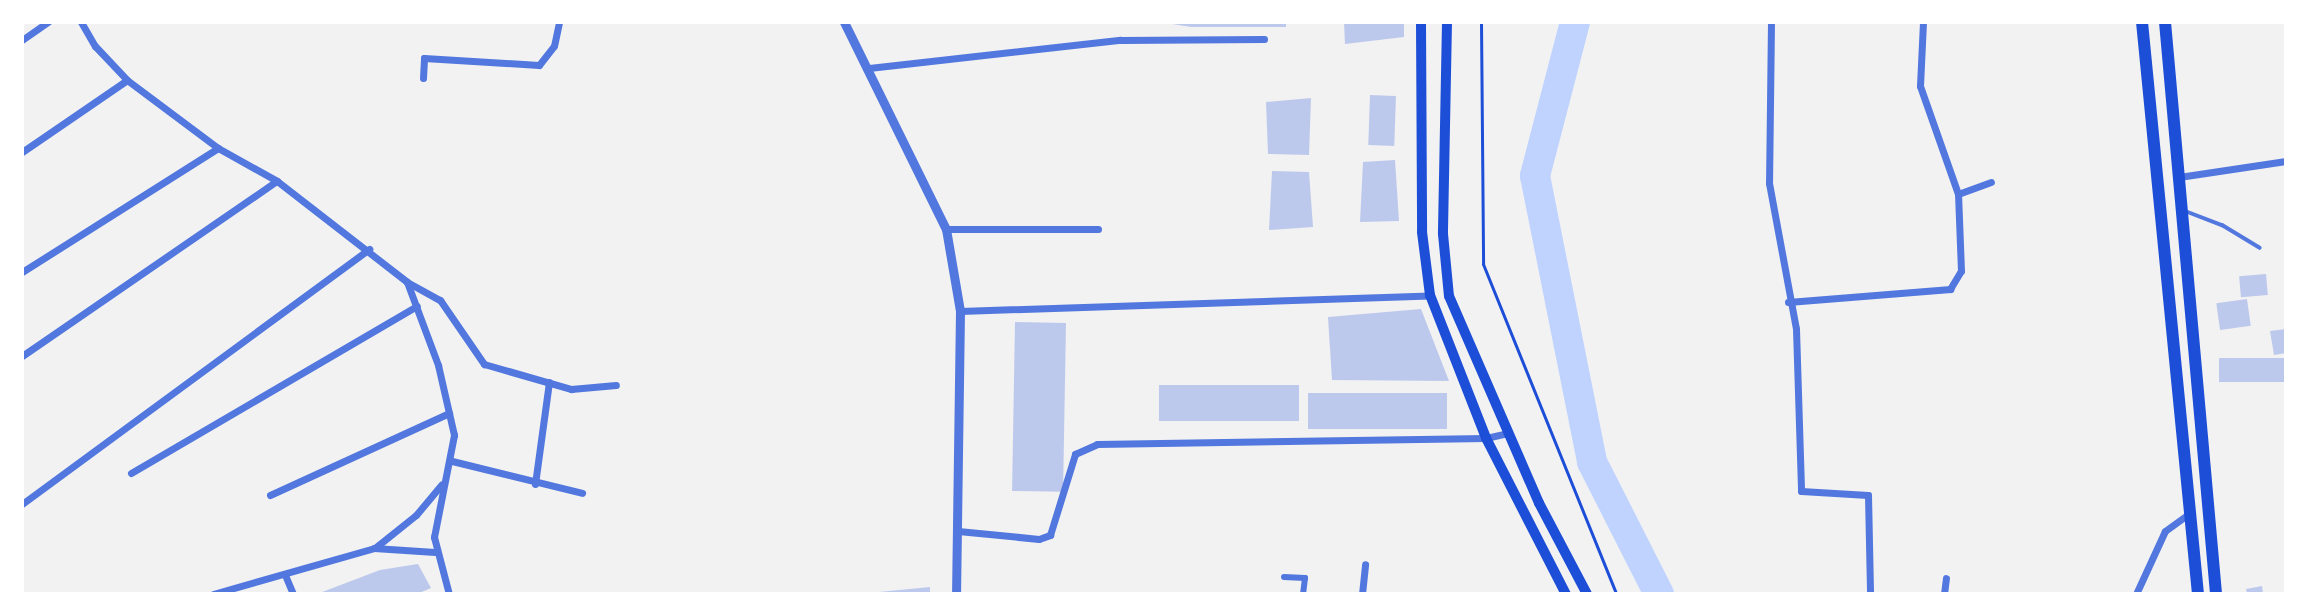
<!DOCTYPE html>
<style>
body{margin:0}
#map{position:relative;width:2308px;height:616px;overflow:hidden;background:#f2f2f2;font-family:Karla,sans-serif}
div>[style]{position:absolute}
.river>*{height:30px;margin:-15px;padding:0 15px;transform-origin:15px;border-radius:15px;background:#bfd3fe}
.building>*{inset:0;background:#bdc9ec;transform-origin:0 0}
.path>*{height:3px;margin:-1.5px;padding:0 1.5px;transform-origin:1.5px;border-radius:1.5px;background:#1d4ed8}
.service>*{height:4px;margin:-2px;padding:0 2px;transform-origin:2px;border-radius:2px;background:#5277de}
.pedestrian>*{height:6px;margin:-3px;padding:0 3px;transform-origin:3px;border-radius:3px;background:#5277de}
.minor>*{height:7px;margin:-3.5px;padding:0 3.5px;transform-origin:3.5px;border-radius:3.5px;background:#5277de}
.tertiary>*{height:9px;margin:-4.5px;padding:0 4.5px;transform-origin:4.5px;border-radius:4.5px;background:#5277de}
.secondary>*{height:10px;margin:-5px;padding:0 5px;transform-origin:5px;border-radius:5px;background:#1d4ed8}
.primary>*{height:12px;margin:-6px;padding:0 6px;transform-origin:6px;border-radius:6px;background:#1d4ed8}
span{translate:-50% -50%;white-space:nowrap;text-align:center;line-height:1.15;-webkit-text-stroke:8px #fff;paint-order:stroke}
.frame{position:absolute;inset:0;border:24px solid #fff;pointer-events:none}
</style>
<div id="map">
<div class="river">
<div style="left:1575px;top:22px;width:159px;rotate:104.6deg"></div>
<div style="left:1535px;top:176px;width:292px;rotate:78.7deg"></div>
<div style="left:1592px;top:462px;width:148px;rotate:63.1deg"></div>
</div>
<div class="building">
<div style="clip-path:polygon(1160px 22px,1286px 22px,1286px 27px,1191px 27px)"></div>
<div style="clip-path:polygon(1344px 22px,1404px 22px,1404px 37px,1345px 44px)"></div>
<div style="left:1370px;top:95px;width:26px;height:50px;rotate:2deg"></div>
<div style="clip-path:polygon(1311px 98px,1309px 155px,1268px 154px,1266px 102px)"></div>
<div style="clip-path:polygon(1395px 160px,1399px 221px,1360px 222px,1363px 162px)"></div>
<div style="clip-path:polygon(1272px 171px,1309px 172px,1313px 227px,1269px 230px)"></div>
<div style="left:2266px;top:274px;width:21px;height:27px;rotate:85deg"></div>
<div style="left:2247px;top:299px;width:27px;height:31px;rotate:82deg"></div>
<div style="clip-path:polygon(1421px 309px,1449px 381px,1332px 380px,1328px 317px)"></div>
<div style="left:1015px;top:322px;width:51px;height:169px;rotate:1deg"></div>
<div style="clip-path:polygon(2286px 329px,2286px 353px,2274px 355px,2270px 331px)"></div>
<div style="left:2286px;top:358px;width:24px;height:67px;rotate:90deg"></div>
<div style="left:1159px;top:385px;width:140px;height:36px"></div>
<div style="left:1308px;top:393px;width:139px;height:36px"></div>
<div style="clip-path:polygon(418px 564px,431px 588px,417px 594px,317px 594px,380px 570px)"></div>
<div style="clip-path:polygon(2262px 586px,2263px 594px,2247px 594px,2246px 589px)"></div>
<div style="clip-path:polygon(930px 587px,930px 594px,879px 594px,879px 592px)"></div>
</div>
<div class="path">
<div style="left:1481px;top:22px;width:242px;rotate:89.5deg"></div>
<div style="left:1483px;top:264px;width:356px;rotate:68deg"></div>
</div>
<div class="service">
<div style="left:2185px;top:211px;width:40px;rotate:21deg"></div>
<div style="left:2222px;top:225px;width:44px;rotate:31.2deg"></div>
</div>
<div class="pedestrian">
<div style="left:1284px;top:577px;width:21px;rotate:3deg"></div>
<div style="left:1305px;top:578px;width:16px;rotate:97deg"></div>
</div>
<div class="minor">
<div style="left:81px;top:22px;width:28px;rotate:60deg"></div>
<div style="left:95px;top:46px;width:47px;rotate:46.7deg"></div>
<div style="left:127px;top:80px;width:114px;rotate:36.8deg"></div>
<div style="left:218px;top:148px;width:68px;rotate:29.2deg"></div>
<div style="left:277px;top:181px;width:165px;rotate:37.8deg"></div>
<div style="left:407px;top:282px;width:89px;rotate:69.5deg"></div>
<div style="left:438px;top:365px;width:72px;rotate:77.1deg"></div>
<div style="left:454px;top:435px;width:104px;rotate:101.1deg"></div>
<div style="left:434px;top:537px;width:59px;rotate:75.3deg"></div>
<div style="left:1771px;top:22px;width:161px;rotate:90.7deg"></div>
<div style="left:1769px;top:183px;width:148px;rotate:79.5deg"></div>
<div style="left:1796px;top:329px;width:162px;rotate:88.2deg"></div>
<div style="left:1801px;top:491px;width:67px;rotate:3.4deg"></div>
<div style="left:1868px;top:495px;width:99px;rotate:88.8deg"></div>
<div style="left:1923px;top:22px;width:64px;rotate:92.7deg"></div>
<div style="left:1920px;top:86px;width:114px;rotate:70.6deg"></div>
<div style="left:22px;top:40px;width:32px;rotate:-35deg"></div>
<div style="left:869px;top:68px;width:253px;rotate:-6.4deg"></div>
<div style="left:1120px;top:40px;width:144px;rotate:-0.4deg"></div>
<div style="left:423px;top:78px;width:20px;rotate:-87deg"></div>
<div style="left:424px;top:58px;width:115px;rotate:3.5deg"></div>
<div style="left:539px;top:65px;width:24px;rotate:-52deg"></div>
<div style="left:554px;top:46px;width:25px;rotate:-78deg"></div>
<div style="left:22px;top:152px;width:127px;rotate:-34.4deg"></div>
<div style="left:2179px;top:177px;width:108px;rotate:-8.5deg"></div>
<div style="left:946px;top:229px;width:152px"></div>
<div style="left:22px;top:272px;width:232px;rotate:-32.3deg"></div>
<div style="left:407px;top:282px;width:38px;rotate:29deg"></div>
<div style="left:440px;top:300px;width:78px;rotate:55.5deg"></div>
<div style="left:484px;top:364px;width:91px;rotate:16deg"></div>
<div style="left:571px;top:389px;width:45px;rotate:-5.1deg"></div>
<div style="left:1788px;top:302px;width:163px;rotate:-4.6deg"></div>
<div style="left:1950px;top:289px;width:21px;rotate:-59deg"></div>
<div style="left:1961px;top:271px;width:77px;rotate:-92.2deg"></div>
<div style="left:1958px;top:194px;width:35px;rotate:-20deg"></div>
<div style="left:960px;top:311px;width:470px;rotate:-1.9deg"></div>
<div style="left:22px;top:356px;width:309px;rotate:-34.5deg"></div>
<div style="left:452px;top:461px;width:134px;rotate:13.8deg"></div>
<div style="left:131px;top:473px;width:331px;rotate:-30.3deg"></div>
<div style="left:535px;top:484px;width:103px;rotate:-82.2deg"></div>
<div style="left:270px;top:495px;width:197px;rotate:-24.6deg"></div>
<div style="left:22px;top:504px;width:431px;rotate:-36.3deg"></div>
<div style="left:958px;top:531px;width:81px;rotate:5.6deg"></div>
<div style="left:1039px;top:539px;width:12px;rotate:-20deg"></div>
<div style="left:1050px;top:535px;width:85px;rotate:-72.8deg"></div>
<div style="left:1075px;top:454px;width:24px;rotate:-24deg"></div>
<div style="left:1097px;top:444px;width:389px;rotate:-0.9deg"></div>
<div style="left:1486px;top:438px;width:23px;rotate:-13deg"></div>
<div style="left:376px;top:547px;width:51px;rotate:-38.7deg"></div>
<div style="left:416px;top:515px;width:40px;rotate:-50deg"></div>
<div style="left:285px;top:575px;width:21px;rotate:67deg"></div>
<div style="left:213px;top:594px;width:167px;rotate:-15.9deg"></div>
<div style="left:374px;top:548px;width:61px;rotate:3.8deg"></div>
<div style="left:1362px;top:594px;width:30px;rotate:-84deg"></div>
<div style="left:1944px;top:594px;width:16px;rotate:-83deg"></div>
<div style="left:2136px;top:594px;width:69px;rotate:-65.3deg"></div>
<div style="left:2165px;top:531px;width:26px;rotate:-36deg"></div>
</div>
<div class="tertiary">
<div style="left:844px;top:22px;width:231px;rotate:63.8deg"></div>
<div style="left:946px;top:229px;width:83px;rotate:80.3deg"></div>
<div style="left:960px;top:311px;width:283px;rotate:90.8deg"></div>
</div>
<div class="secondary">
<div style="left:1421px;top:22px;width:210px;rotate:89.7deg"></div>
<div style="left:1422px;top:232px;width:64px;rotate:82.8deg"></div>
<div style="left:1430px;top:295px;width:154px;rotate:68.6deg"></div>
<div style="left:1486px;top:438px;width:175px;rotate:62.9deg"></div>
<div style="left:1447px;top:22px;width:212px;rotate:91.1deg"></div>
<div style="left:1443px;top:234px;width:62px;rotate:84.5deg"></div>
<div style="left:1449px;top:296px;width:226px;rotate:66.5deg"></div>
<div style="left:1539px;top:503px;width:103px;rotate:62.2deg"></div>
</div>
<div class="primary">
<div style="left:2142px;top:22px;width:575px;rotate:84.41deg"></div>
<div style="left:2165px;top:22px;width:574px;rotate:84.9deg"></div>
</div>
<div class="frame"></div>
</div>
